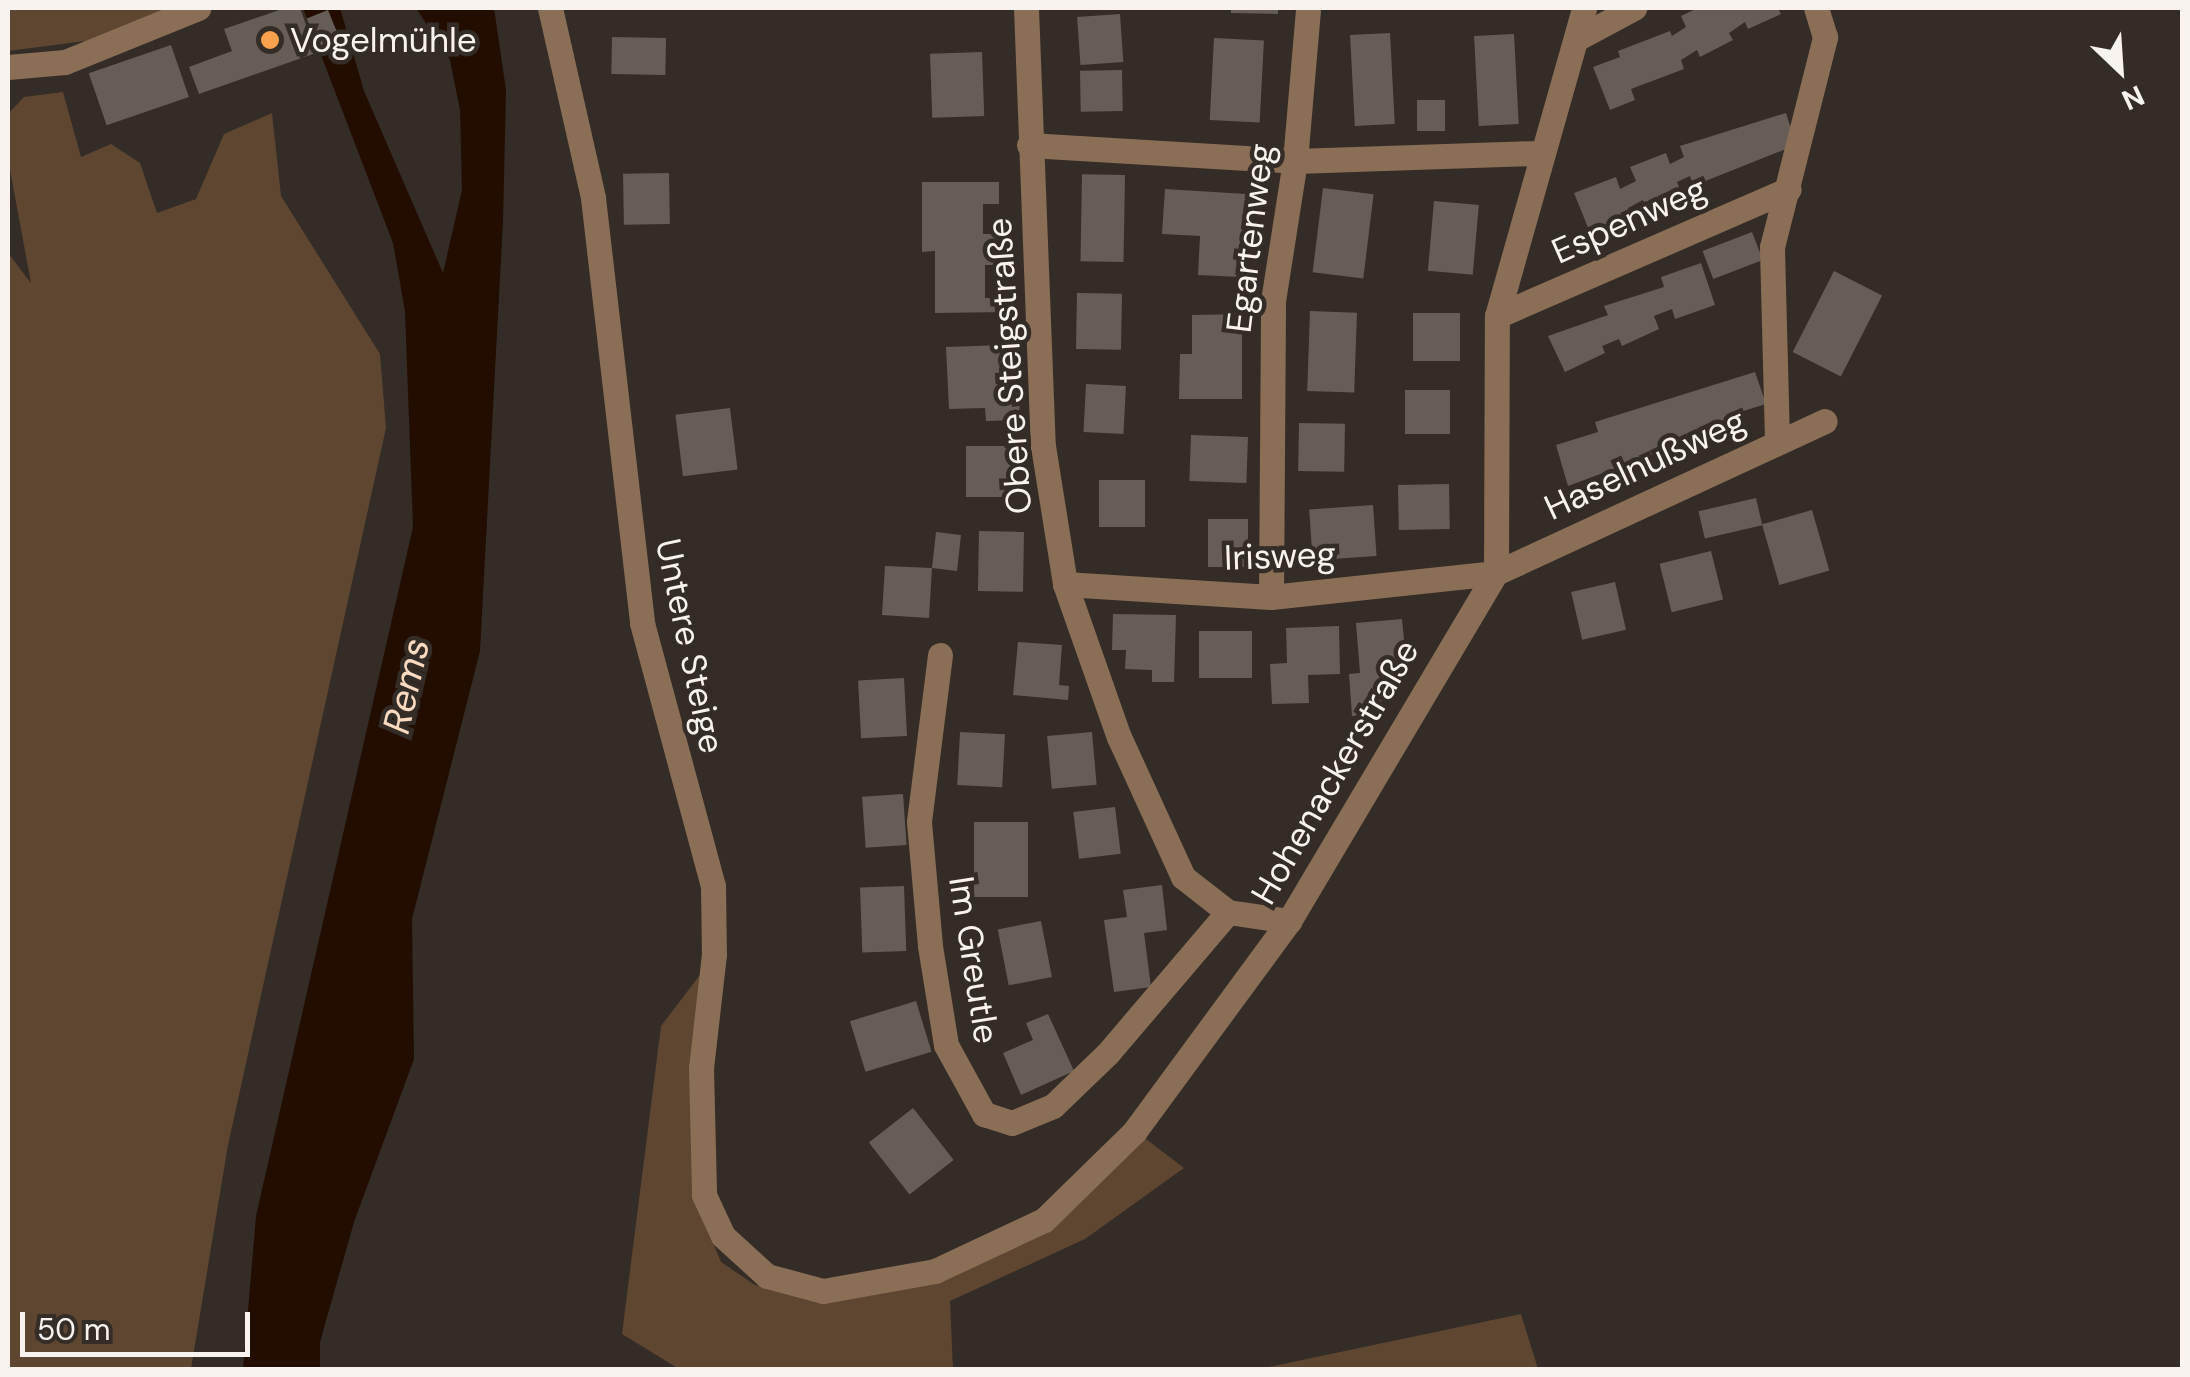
<!DOCTYPE html>
<meta charset="utf-8">
<style>
body{margin:0}
#map{position:relative;width:2190px;height:1377px;overflow:hidden;background:#342c26;font-family:"DM Sans",sans-serif}
div>[style]{position:absolute}
.green>*{inset:0;background:#5f4631}
.water>*{inset:0;background:#230c00}
.building>*{inset:0;background:#665e56;transform-origin:0 0}
.minor>*{height:25px;margin:-12.5px;padding:0 12.5px;transform-origin:12.5px;border-radius:12.5px;background:#8a6e56}
.dots>*{width:28px;height:28px;translate:-50% -50%;box-sizing:border-box;border:5px solid #342c26;border-radius:50%}
span{translate:-50% -50%;white-space:nowrap;text-align:center;line-height:1.15;-webkit-text-stroke:9px #342c26;paint-order:stroke}
.poi-label{font-size:35px;color:#f8f3ee}
.left{translate:0 -50%;text-align:left}
.street-label{font-size:35px;color:#f8f3ee}
.water-label{font-size:38px;color:#fadac0;font-style:italic}
.frame{position:absolute;inset:0;border:10px solid #f8f3ee;pointer-events:none}
.north{position:absolute;left:2070px;top:20px;width:100px;height:100px;-webkit-text-stroke:8px #342c26;paint-order:stroke;rotate:155deg;font-size:28px;font-weight:700;line-height:40px;text-align:center;color:#f8f3ee}
.north::after{content:'';display:block;margin:auto;width:35px;height:45px;background:#f8f3ee;clip-path:polygon(50% 0,100% 100%,50% 72%,0 100%)}
.scale{position:absolute;left:20px;top:1312px;width:230px;height:45px;box-sizing:border-box;border:5px solid #f8f3ee;border-top:0;padding-left:12px;font-size:30px;line-height:35px;white-space:nowrap;color:#f8f3ee;-webkit-text-stroke:8px #342c26;paint-order:stroke}
</style>
<div id="map">
<div class="green">
<div style="clip-path:polygon(8px 8px,172px 8px,108px 38px,8px 51px)"></div>
<div style="clip-path:polygon(63px 92px,81px 157px,111px 144px,140px 163px,157px 213px,196px 199px,224px 134px,272px 113px,281px 196px,380px 354px,386px 428px,228px 1145px,191px 1369px,8px 1369px,8px 253px,31px 283px,8px 159px,8px 114px,24px 97px)"></div>
<div style="clip-path:polygon(709px 963px,696px 1202px,721px 1262px,755px 1285px,828px 1302px,976px 1265px,1142px 1136px,1184px 1168px,1085px 1239px,950px 1301px,953px 1369px,679px 1369px,622px 1334px,661px 1026px)"></div>
<div style="clip-path:polygon(1521px 1314px,1538px 1369px,1255px 1369px,1259px 1369px)"></div>
</div>
<div class="water">
<div style="clip-path:polygon(303px 8px,340px 8px,364px 91px,443px 273px,462px 190px,460px 110px,450px 60px,416px 8px,494px 8px,506px 90px,503px 221px,480px 651px,412px 919px,414px 1059px,354px 1222px,320px 1342px,320px 1369px,243px 1370px,256px 1216px,413px 527px,405px 311px,393px 243px)"></div>
</div>
<div class="building">
<div style="clip-path:polygon(285px 8px,300px 8px,316px 53px,199px 94px,189px 67px,232px 51px,224px 29px)"></div>
<div style="clip-path:polygon(1231px 8px,1278px 8px,1278px 14px,1231px 13px)"></div>
<div style="clip-path:polygon(1698px 8px,1778px 8px,1781px 14px,1748px 29px,1745px 22px,1729px 33px,1733px 40px,1700px 57px,1697px 50px,1681px 60px,1684px 69px,1631px 89px,1635px 100px,1610px 110px,1593px 67px,1620px 57px,1618px 51px,1670px 31px,1672px 36px,1686px 27px,1681px 16px)"></div>
<div style="left:328px;top:10px;width:40px;height:23px;rotate:68deg"></div>
<div style="left:1120px;top:14px;width:48px;height:43px;rotate:86deg"></div>
<div style="left:1390px;top:33px;width:91px;height:40px;rotate:87deg"></div>
<div style="left:1514px;top:34px;width:90px;height:40px;rotate:87deg"></div>
<div style="left:612px;top:37px;width:54px;height:37px;rotate:1deg"></div>
<div style="left:1214px;top:38px;width:50px;height:82px;rotate:3deg"></div>
<div style="left:171px;top:45px;width:55px;height:87px;rotate:71deg"></div>
<div style="left:982px;top:52px;width:64px;height:52px;rotate:88deg"></div>
<div style="left:1122px;top:70px;width:41px;height:42px;rotate:89deg"></div>
<div style="left:1445px;top:100px;width:31px;height:28px;rotate:90deg"></div>
<div style="clip-path:polygon(1786px 113px,1796px 145px,1693px 186px,1690px 176px,1677px 182px,1681px 193px,1646px 206px,1643px 200px,1628px 208px,1632px 220px,1591px 235px,1574px 193px,1616px 177px,1620px 189px,1636px 181px,1630px 167px,1666px 153px,1670px 164px,1684px 157px,1680px 146px)"></div>
<div style="left:669px;top:173px;width:51px;height:46px;rotate:89deg"></div>
<div style="left:1125px;top:175px;width:87px;height:43px;rotate:91deg"></div>
<div style="clip-path:polygon(922px 182px,999px 182px,999px 204px,983px 204px,983px 234px,1003px 234px,1003px 265px,985px 265px,985px 298px,1008px 298px,1008px 312px,935px 313px,935px 251px,922px 252px)"></div>
<div style="left:1323px;top:188px;width:51px;height:85px;rotate:7deg"></div>
<div style="clip-path:polygon(1165px 189px,1246px 194px,1241px 277px,1198px 275px,1200px 236px,1162px 234px)"></div>
<div style="left:1434px;top:201px;width:45px;height:70px;rotate:5deg"></div>
<div style="left:1752px;top:232px;width:30px;height:53px;rotate:69deg"></div>
<div style="clip-path:polygon(1701px 263px,1715px 305px,1675px 319px,1672px 309px,1654px 316px,1659px 329px,1622px 346px,1619px 339px,1602px 346px,1605px 353px,1565px 372px,1548px 336px,1608px 315px,1604px 306px,1664px 287px,1661px 277px)"></div>
<div style="left:1834px;top:271px;width:54px;height:91px;rotate:27deg"></div>
<div style="left:1077px;top:293px;width:45px;height:56px;rotate:1deg"></div>
<div style="left:1310px;top:311px;width:47px;height:80px;rotate:2deg"></div>
<div style="left:1460px;top:313px;width:48px;height:47px;rotate:90deg"></div>
<div style="clip-path:polygon(1242px 314px,1242px 399px,1179px 399px,1180px 354px,1192px 354px,1192px 315px)"></div>
<div style="clip-path:polygon(1004px 345px,1005px 376px,1018px 375px,1020px 420px,986px 421px,985px 408px,949px 409px,946px 347px)"></div>
<div style="clip-path:polygon(1755px 372px,1766px 404px,1724px 417px,1727px 427px,1568px 486px,1556px 445px,1598px 432px,1595px 422px)"></div>
<div style="left:1086px;top:384px;width:40px;height:48px;rotate:3deg"></div>
<div style="left:1405px;top:390px;width:45px;height:44px"></div>
<div style="left:730px;top:408px;width:62px;height:55px;rotate:83deg"></div>
<div style="left:1299px;top:423px;width:46px;height:48px;rotate:1deg"></div>
<div style="left:1191px;top:435px;width:57px;height:46px;rotate:2deg"></div>
<div style="left:1010px;top:446px;width:51px;height:44px;rotate:90deg"></div>
<div style="left:1099px;top:480px;width:46px;height:47px"></div>
<div style="left:1449px;top:484px;width:45px;height:51px;rotate:89deg"></div>
<div style="left:1756px;top:498px;width:28px;height:59px;rotate:77deg"></div>
<div style="left:1373px;top:505px;width:51px;height:64px;rotate:86deg"></div>
<div style="left:1812px;top:510px;width:63px;height:52px;rotate:74deg"></div>
<div style="left:1208px;top:519px;width:40px;height:48px"></div>
<div style="left:979px;top:531px;width:45px;height:60px;rotate:1deg"></div>
<div style="clip-path:polygon(936px 532px,961px 535px,957px 571px,932px 568px,929px 618px,882px 615px,885px 566px,932px 568px)"></div>
<div style="left:1711px;top:551px;width:50px;height:53px;rotate:76deg"></div>
<div style="left:1615px;top:582px;width:49px;height:45px;rotate:77deg"></div>
<div style="clip-path:polygon(1113px 614px,1176px 615px,1174px 682px,1152px 682px,1152px 670px,1125px 669px,1126px 650px,1112px 650px)"></div>
<div style="clip-path:polygon(1402px 619px,1407px 670px,1379px 672px,1383px 714px,1352px 716px,1349px 674px,1360px 673px,1356px 623px)"></div>
<div style="clip-path:polygon(1339px 626px,1340px 674px,1308px 675px,1309px 703px,1272px 704px,1270px 664px,1287px 663px,1286px 628px)"></div>
<div style="left:1199px;top:631px;width:53px;height:47px"></div>
<div style="clip-path:polygon(1018px 642px,1062px 645px,1059px 685px,1069px 686px,1068px 700px,1013px 695px)"></div>
<div style="left:904px;top:678px;width:58px;height:46px;rotate:87deg"></div>
<div style="left:960px;top:732px;width:45px;height:53px;rotate:3deg"></div>
<div style="left:1092px;top:732px;width:53px;height:45px;rotate:85deg"></div>
<div style="left:903px;top:794px;width:51px;height:41px;rotate:86deg"></div>
<div style="left:1115px;top:807px;width:47px;height:42px;rotate:83deg"></div>
<div style="left:974px;top:822px;width:54px;height:75px"></div>
<div style="clip-path:polygon(1162px 885px,1167px 930px,1144px 933px,1151px 987px,1114px 992px,1104px 920px,1127px 917px,1123px 890px)"></div>
<div style="left:904px;top:886px;width:65px;height:44px;rotate:88deg"></div>
<div style="left:1041px;top:921px;width:57px;height:44px;rotate:79deg"></div>
<div style="left:916px;top:1001px;width:53px;height:69px;rotate:73deg"></div>
<div style="clip-path:polygon(1048px 1014px,1074px 1071px,1021px 1095px,1003px 1053px,1033px 1040px,1026px 1023px)"></div>
<div style="left:913px;top:1108px;width:66px;height:56px;rotate:52deg"></div>
</div>
<div class="minor">
<div style="left:550px;top:8px;width:195px;rotate:77.2deg"></div>
<div style="left:593px;top:198px;width:428px;rotate:83.4deg"></div>
<div style="left:642px;top:623px;width:272px;rotate:74.9deg"></div>
<div style="left:713px;top:886px;width:68px;rotate:89.2deg"></div>
<div style="left:714px;top:954px;width:115px;rotate:96.5deg"></div>
<div style="left:701px;top:1068px;width:127px;rotate:88.6deg"></div>
<div style="left:704px;top:1195px;width:45px;rotate:65.1deg"></div>
<div style="left:723px;top:1236px;width:59px;rotate:42.3deg"></div>
<div style="left:767px;top:1276px;width:58px;rotate:15deg"></div>
<div style="left:823px;top:1291px;width:114px;rotate:-10.1deg"></div>
<div style="left:935px;top:1271px;width:120px;rotate:-25.1deg"></div>
<div style="left:1044px;top:1220px;width:126px;rotate:-44.4deg"></div>
<div style="left:1134px;top:1132px;width:262px;rotate:-53.7deg"></div>
<div style="left:1289px;top:921px;width:405px;rotate:-59.3deg"></div>
<div style="left:1496px;top:573px;width:257px;rotate:-89.8deg"></div>
<div style="left:1497px;top:316px;width:320px;rotate:-74.2deg"></div>
<div style="left:1026px;top:8px;width:438px;rotate:87.8deg"></div>
<div style="left:1043px;top:446px;width:140px;rotate:80.9deg"></div>
<div style="left:1065px;top:584px;width:162px;rotate:70.6deg"></div>
<div style="left:1119px;top:737px;width:154px;rotate:65.4deg"></div>
<div style="left:1183px;top:877px;width:57px;rotate:37.9deg"></div>
<div style="left:1228px;top:912px;width:62px;rotate:8.4deg"></div>
<div style="left:1578px;top:38px;width:64px;rotate:-28.2deg"></div>
<div style="left:8px;top:67px;width:57px;rotate:-5deg"></div>
<div style="left:65px;top:62px;width:144px;rotate:-22.1deg"></div>
<div style="left:1029px;top:145px;width:266px;rotate:3.4deg"></div>
<div style="left:1295px;top:161px;width:244px;rotate:-1.9deg"></div>
<div style="left:1497px;top:316px;width:318px;rotate:-23.5deg"></div>
<div style="left:1777px;top:440px;width:193px;rotate:-91.5deg"></div>
<div style="left:1772px;top:247px;width:217px;rotate:-75.8deg"></div>
<div style="left:1825px;top:37px;width:30px;rotate:-107deg"></div>
<div style="left:1065px;top:584px;width:206px;rotate:3.6deg"></div>
<div style="left:1271px;top:597px;width:226px;rotate:-6.1deg"></div>
<div style="left:1496px;top:573px;width:362px;rotate:-24.8deg"></div>
<div style="left:1271px;top:597px;width:296px;rotate:-89.6deg"></div>
<div style="left:1273px;top:301px;width:142px;rotate:-81.1deg"></div>
<div style="left:1295px;top:161px;width:154px;rotate:-85.1deg"></div>
<div style="left:940px;top:655px;width:168px;rotate:97.2deg"></div>
<div style="left:919px;top:822px;width:124px;rotate:84.9deg"></div>
<div style="left:930px;top:946px;width:100px;rotate:80.8deg"></div>
<div style="left:946px;top:1045px;width:79px;rotate:61.2deg"></div>
<div style="left:984px;top:1114px;width:29px;rotate:18deg"></div>
<div style="left:1012px;top:1123px;width:44px;rotate:-22.5deg"></div>
<div style="left:1053px;top:1106px;width:76px;rotate:-43.9deg"></div>
<div style="left:1108px;top:1053px;width:185px;rotate:-49.6deg"></div>
</div>
<div class="dots">
<div style="left:270px;top:40px;background:#f9a04c"></div>
</div>
<div class="poi-label">
<span class="left" style="left:290px;top:40px">Vogelmühle</span>
</div>
<div class="street-label">
<span style="left:1629px;top:220px;rotate:-24deg">Espenweg</span>
<span style="left:1250px;top:238px;rotate:-83deg">Egartenweg</span>
<span style="left:1009px;top:366px;rotate:-94deg">Obere Steigstraße</span>
<span style="left:1645px;top:464px;rotate:-25deg">Haselnußweg</span>
<span style="left:1280px;top:556px;rotate:-2deg">Irisweg</span>
<span style="left:690px;top:646px;rotate:78deg">Untere Steige</span>
<span style="left:1335px;top:772px;rotate:-60deg">Hohenackerstraße</span>
<span style="left:974px;top:960px;rotate:81deg">Im Greutle</span>
</div>
<div class="water-label">
<span style="left:407px;top:686px;rotate:-77deg">Rems</span>
</div>
<div class="frame"></div>
<div class="north">N</div>
<div class="scale">50 m</div>
</div>
